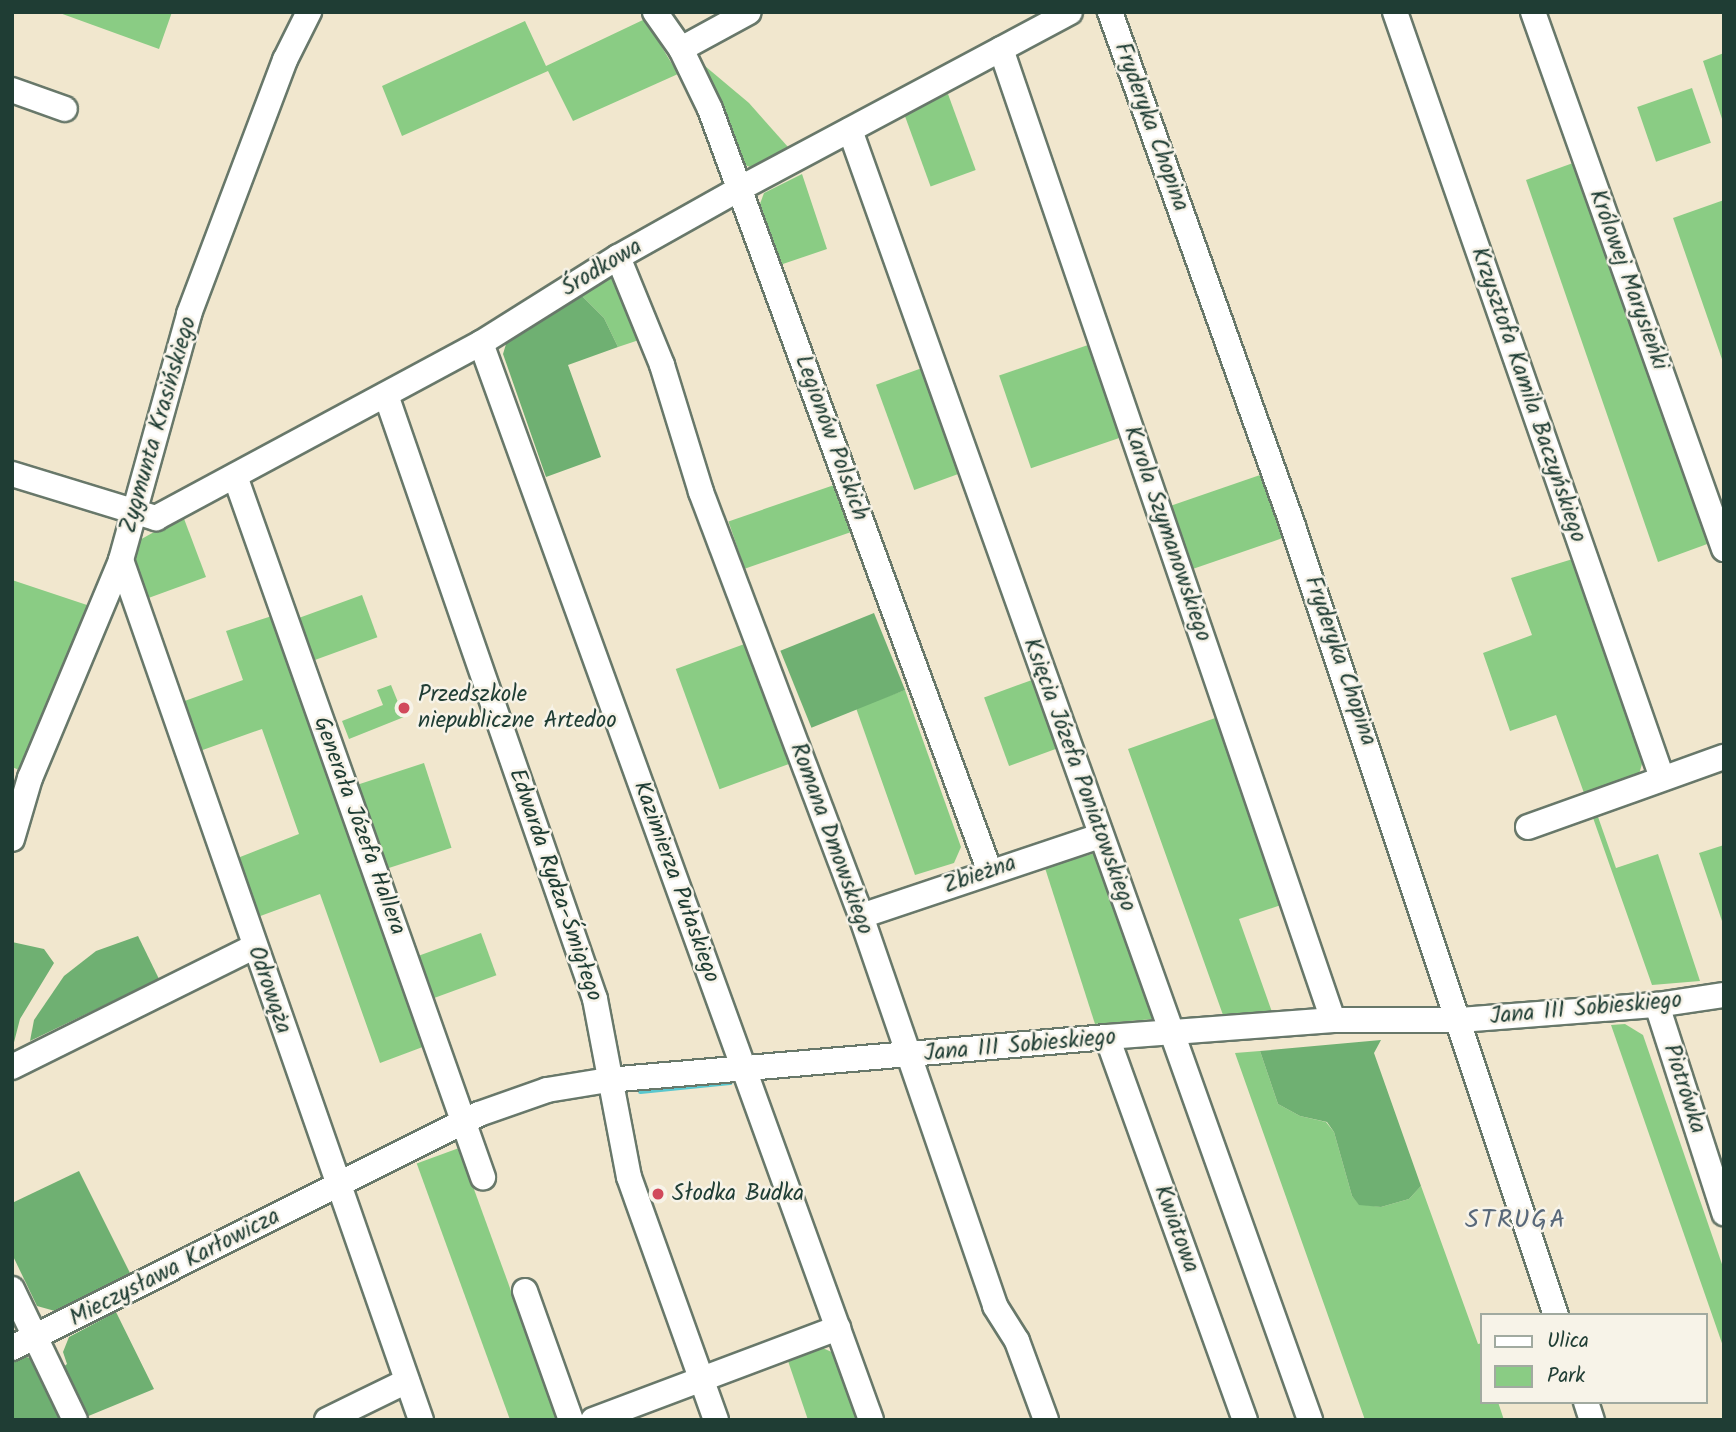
<!DOCTYPE html>
<meta charset="utf-8">
<style>
body{margin:0}
#map{position:relative;width:1736px;height:1432px;overflow:hidden;background:#f1e7ce;font-family:Kalam,sans-serif}
div>[style]{position:absolute}
.green>*{inset:0;background:#8acc84;transform-origin:0 0}
.forest>*{inset:0;background:#6fb072;transform-origin:0 0}
.stream>*{height:5px;margin:-2.5px;padding:0 2.5px;transform-origin:2.5px;border-radius:2.5px;background:#5ac7ce}
.roads{filter:drop-shadow(2px 0 #68786a) drop-shadow(-2px 0 #68786a) drop-shadow(0 2px #68786a) drop-shadow(0 -2px #68786a)}
.minor>*{height:24px;margin:-12px;padding:0 12px;transform-origin:12px;border-radius:12px;background:#fff}
.dots>*{width:19px;height:19px;translate:-50% -50%;box-sizing:border-box;border:4px solid #f7f3e8;border-radius:50%}
span{translate:-50% -50%;white-space:nowrap;text-align:center;line-height:1.15;-webkit-text-stroke:5px #f7f3e8;paint-order:stroke}
.street-label{font-size:23px;color:#1f3d34}
.poi-label{font-size:23px;color:#1f3d34}
.left{translate:0 -50%;text-align:left}
.quarter-label{font-size:26px;color:#58687a;letter-spacing:2px}
.frame{position:absolute;inset:0;border:14px solid #1f3d34;pointer-events:none}
.legend{position:absolute;left:1480px;top:1313px;width:228px;height:91px;box-sizing:border-box;background:#f7f3e8;border:2px solid #a1aaa0;margin:0;padding:9px 12px;list-style:none;font-size:21px;color:#1f3d34}
.legend li{display:flex;align-items:center;gap:14px;height:35px}
.legend b{width:35px;border:2px solid #a1aaa0}
</style>
<div id="map">
<div class="green">
<div style="clip-path:polygon(57px 12px,172px 12px,159px 49px)"></div>
<div style="clip-path:polygon(645px 19px,678px 74px,573px 121px,548px 71px,402px 136px,382px 86px,525px 21px,546px 66px)"></div>
<div style="clip-path:polygon(1724px 53px,1724px 125px,1703px 61px)"></div>
<div style="clip-path:polygon(699px 61px,749px 103px,788px 147px,750px 167px,737px 162px)"></div>
<div style="left:1692px;top:88px;width:58px;height:58px;rotate:71deg"></div>
<div style="left:948px;top:94px;width:81px;height:48px;rotate:70deg"></div>
<div style="clip-path:polygon(1573px 163px,1598px 221px,1710px 543px,1658px 562px,1526px 180px)"></div>
<div style="clip-path:polygon(802px 174px,827px 249px,777px 266px,757px 212px,764px 193px)"></div>
<div style="clip-path:polygon(1724px 200px,1724px 365px,1673px 218px)"></div>
<div style="clip-path:polygon(606px 274px,620px 280px,642px 339px,618px 347px,604px 318px,578px 292px)"></div>
<div style="left:1088px;top:345px;width:98px;height:94px;rotate:71deg"></div>
<div style="left:922px;top:368px;width:112px;height:49px;rotate:70deg"></div>
<div style="left:1263px;top:474px;width:67px;height:99px;rotate:71deg"></div>
<div style="left:840px;top:483px;width:50px;height:118px;rotate:71deg"></div>
<div style="clip-path:polygon(183px 516px,206px 577px,143px 600px,132px 573px,136px 542px)"></div>
<div style="clip-path:polygon(1576px 558px,1645px 754px,1639px 774px,1584px 793px,1556px 715px,1510px 731px,1483px 653px,1532px 635px,1511px 578px)"></div>
<div style="clip-path:polygon(12px 580px,93px 607px,24px 772px,12px 767px)"></div>
<div style="left:362px;top:595px;width:45px;height:68px;rotate:70deg"></div>
<div style="clip-path:polygon(275px 615px,428px 1045px,380px 1063px,320px 894px,255px 918px,235px 859px,299px 834px,262px 729px,197px 752px,179px 703px,243px 680px,226px 631px)"></div>
<div style="left:750px;top:642px;width:128px;height:79px;rotate:70deg"></div>
<div style="left:1032px;top:680px;width:73px;height:51px;rotate:70deg"></div>
<div style="clip-path:polygon(391px 685px,404px 717px,349px 739px,342px 721px,383px 705px,377px 690px)"></div>
<div style="clip-path:polygon(905px 690px,961px 847px,954px 863px,915px 875px,856px 708px)"></div>
<div style="clip-path:polygon(1218px 717px,1284px 904px,1239px 919px,1272px 1012px,1223px 1015px,1128px 749px)"></div>
<div style="left:424px;top:763px;width:89px;height:70px;rotate:72deg"></div>
<div style="clip-path:polygon(1597px 814px,1616px 868px,1658px 854px,1700px 981px,1652px 985px,1592px 815px)"></div>
<div style="clip-path:polygon(1724px 845px,1724px 927px,1699px 853px)"></div>
<div style="clip-path:polygon(1095px 853px,1154px 1008px,1154px 1019px,1095px 1024px,1045px 868px)"></div>
<div style="left:481px;top:933px;width:45px;height:67px;rotate:70deg"></div>
<div style="clip-path:polygon(1625px 1024px,1643px 1035px,1724px 1270px,1724px 1349px,1611px 1025px)"></div>
<div style="clip-path:polygon(1260px 1051px,1278px 1104px,1300px 1116px,1326px 1122px,1334px 1132px,1352px 1196px,1359px 1204px,1381px 1207px,1409px 1199px,1421px 1186px,1478px 1344px,1482px 1343px,1482px 1402px,1498px 1402px,1504px 1420px,1365px 1420px,1235px 1053px)"></div>
<div style="left:459px;top:1148px;width:289px;height:45px;rotate:70deg"></div>
<div style="clip-path:polygon(818px 1346px,834px 1353px,858px 1420px,808px 1420px,787px 1358px)"></div>
</div>
<div class="forest">
<div style="clip-path:polygon(578px 292px,604px 318px,618px 347px,568px 365px,601px 457px,546px 477px,503px 354px,509px 334px)"></div>
<div style="left:874px;top:613px;width:83px;height:101px;rotate:68deg"></div>
<div style="clip-path:polygon(138px 936px,159px 979px,30px 1041px,34px 1020px,64px 976px,96px 951px)"></div>
<div style="clip-path:polygon(12px 942px,44px 949px,54px 963px,20px 1019px,12px 1050px)"></div>
<div style="clip-path:polygon(1381px 1040px,1374px 1053px,1421px 1186px,1409px 1199px,1381px 1207px,1359px 1205px,1352px 1196px,1334px 1132px,1327px 1122px,1300px 1116px,1278px 1104px,1260px 1051px)"></div>
<div style="clip-path:polygon(79px 1171px,130px 1273px,55px 1311px,37px 1306px,12px 1254px,12px 1203px)"></div>
<div style="clip-path:polygon(116px 1312px,154px 1389px,86px 1417px,62px 1368px,67px 1364px,63px 1352px,69px 1337px)"></div>
<div style="clip-path:polygon(19px 1353px,33px 1360px,61px 1420px,12px 1420px,12px 1356px)"></div>
</div>
<div class="stream">
<div style="left:640px;top:1091px;width:90px;rotate:-5.7deg"></div>
</div>
<div class="roads">
<div class="minor">
<div style="left:655px;top:12px;width:45px;rotate:54.9deg"></div>
<div style="left:681px;top:49px;width:67px;rotate:64.2deg"></div>
<div style="left:710px;top:109px;width:813px;rotate:69.85deg"></div>
<div style="left:1110px;top:12px;width:546px;rotate:70.4deg"></div>
<div style="left:1293px;top:526px;width:832px;rotate:71.57deg"></div>
<div style="left:1395px;top:12px;width:811px;rotate:70.78deg"></div>
<div style="left:1533px;top:12px;width:570px;rotate:70.42deg"></div>
<div style="left:681px;top:49px;width:77px;rotate:-28.6deg"></div>
<div style="left:1001px;top:49px;width:1026px;rotate:71.12deg"></div>
<div style="left:12px;top:90px;width:56px;rotate:19.7deg"></div>
<div style="left:850px;top:130px;width:1370px;rotate:70.37deg"></div>
<div style="left:618px;top:257px;width:117px;rotate:67.8deg"></div>
<div style="left:662px;top:365px;width:133px;rotate:72.9deg"></div>
<div style="left:701px;top:492px;width:453px;rotate:69.3deg"></div>
<div style="left:861px;top:916px;width:412px;rotate:71deg"></div>
<div style="left:995px;top:1306px;width:41px;rotate:57.8deg"></div>
<div style="left:1017px;top:1341px;width:84px;rotate:69.8deg"></div>
<div style="left:481px;top:343px;width:1145px;rotate:70.09deg"></div>
<div style="left:386px;top:395px;width:639px;rotate:70.91deg"></div>
<div style="left:595px;top:999px;width:181px;rotate:79.2deg"></div>
<div style="left:629px;top:1177px;width:258px;rotate:70.3deg"></div>
<div style="left:12px;top:474px;width:151px;rotate:17deg"></div>
<div style="left:156px;top:518px;width:369px;rotate:-28.3deg"></div>
<div style="left:481px;top:343px;width:162px;rotate:-32.1deg"></div>
<div style="left:618px;top:257px;width:139px;rotate:-29.3deg"></div>
<div style="left:739px;top:189px;width:375px;rotate:-28.1deg"></div>
<div style="left:235px;top:476px;width:744px;rotate:70.52deg"></div>
<div style="left:121px;top:560px;width:911px;rotate:70.77deg"></div>
<div style="left:1528px;top:827px;width:208px;rotate:-19.7deg"></div>
<div style="left:12px;top:839px;width:64px;rotate:-73.6deg"></div>
<div style="left:30px;top:778px;width:236px;rotate:-67.3deg"></div>
<div style="left:121px;top:560px;width:255px;rotate:-74.5deg"></div>
<div style="left:189px;top:314px;width:272px;rotate:-69.3deg"></div>
<div style="left:285px;top:60px;width:54px;rotate:-63.4deg"></div>
<div style="left:861px;top:916px;width:252px;rotate:-18.5deg"></div>
<div style="left:1657px;top:1005px;width:219px;rotate:72.1deg"></div>
<div style="left:1107px;top:1037px;width:407px;rotate:70.2deg"></div>
<div style="left:12px;top:1067px;width:270px;rotate:-26.4deg"></div>
<div style="left:12px;top:1289px;width:145px;rotate:64.3deg"></div>
<div style="left:525px;top:1291px;width:137px;rotate:70.4deg"></div>
<div style="left:12px;top:1348px;width:522px;rotate:-26.61deg"></div>
<div style="left:479px;top:1114px;width:72px;rotate:-19.4deg"></div>
<div style="left:547px;top:1090px;width:62px;rotate:-9.3deg"></div>
<div style="left:608px;top:1080px;width:501px;rotate:-4.93deg"></div>
<div style="left:1107px;top:1037px;width:227px;rotate:-4.3deg"></div>
<div style="left:1333px;top:1020px;width:127px"></div>
<div style="left:1460px;top:1020px;width:198px;rotate:-4.4deg"></div>
<div style="left:1657px;top:1005px;width:68px;rotate:-8.5deg"></div>
<div style="left:1586px;top:1402px;width:19px;rotate:72deg"></div>
<div style="left:327px;top:1420px;width:89px;rotate:-26deg"></div>
<div style="left:593px;top:1420px;width:262px;rotate:-20.6deg"></div>
</div>
</div>
<div class="dots">
<div style="left:404px;top:708px;background:#d1495b"></div>
<div style="left:658px;top:1194px;background:#d1495b"></div>
</div>
<div class="street-label">
<span style="left:1151px;top:127px;rotate:70deg">Fryderyka Chopina</span>
<span style="left:602px;top:268px;rotate:-31deg">Środkowa</span>
<span style="left:1628px;top:280px;rotate:70deg">Królowej Marysieńki</span>
<span style="left:1528px;top:395px;rotate:71deg">Krzysztofa Kamila Baczyńskiego</span>
<span style="left:159px;top:425px;rotate:-74deg">Zygmunta Krasińskiego</span>
<span style="left:831px;top:438px;rotate:70deg">Legionów Polskich</span>
<span style="left:1167px;top:534px;rotate:71deg">Karola Szymanowskiego</span>
<span style="left:1340px;top:661px;rotate:71deg">Fryderyka Chopina</span>
<span style="left:1079px;top:775px;rotate:70deg">Księcia Józefa Poniatowskiego</span>
<span style="left:359px;top:826px;rotate:70deg">Generała Józefa Hallera</span>
<span style="left:831px;top:839px;rotate:70deg">Romana Dmowskiego</span>
<span style="left:980px;top:875px;rotate:-19deg">Zbieżna</span>
<span style="left:676px;top:882px;rotate:70deg">Kazimierza Pułaskiego</span>
<span style="left:555px;top:885px;rotate:71deg">Edwarda Rydza-Śmigłego</span>
<span style="left:269px;top:990px;rotate:71deg">Odrowąża</span>
<span style="left:1586px;top:1009px;rotate:-5deg">Jana III Sobieskiego</span>
<span style="left:1020px;top:1046px;rotate:-5deg">Jana III Sobieskiego</span>
<span style="left:1684px;top:1089px;rotate:72deg">Piotrówka</span>
<span style="left:1176px;top:1229px;rotate:70deg">Kwiatowa</span>
<span style="left:175px;top:1268px;rotate:-27deg">Mieczysława Karłowicza</span>
</div>
<div class="poi-label">
<span class="left" style="left:418px;top:708px">Przedszkole<br>niepubliczne Artedoo</span>
<span class="left" style="left:672px;top:1194px">Słodka Budka</span>
</div>
<div class="quarter-label">
<span style="left:1516px;top:1221px">STRUGA</span>
</div>
<div class="frame"></div>
<ul class="legend">
<li><b style="height:9px;background:#fff"></b>Ulica</li>
<li><b style="height:19px;background:#8acc84"></b>Park</li>
</ul>
</div>
